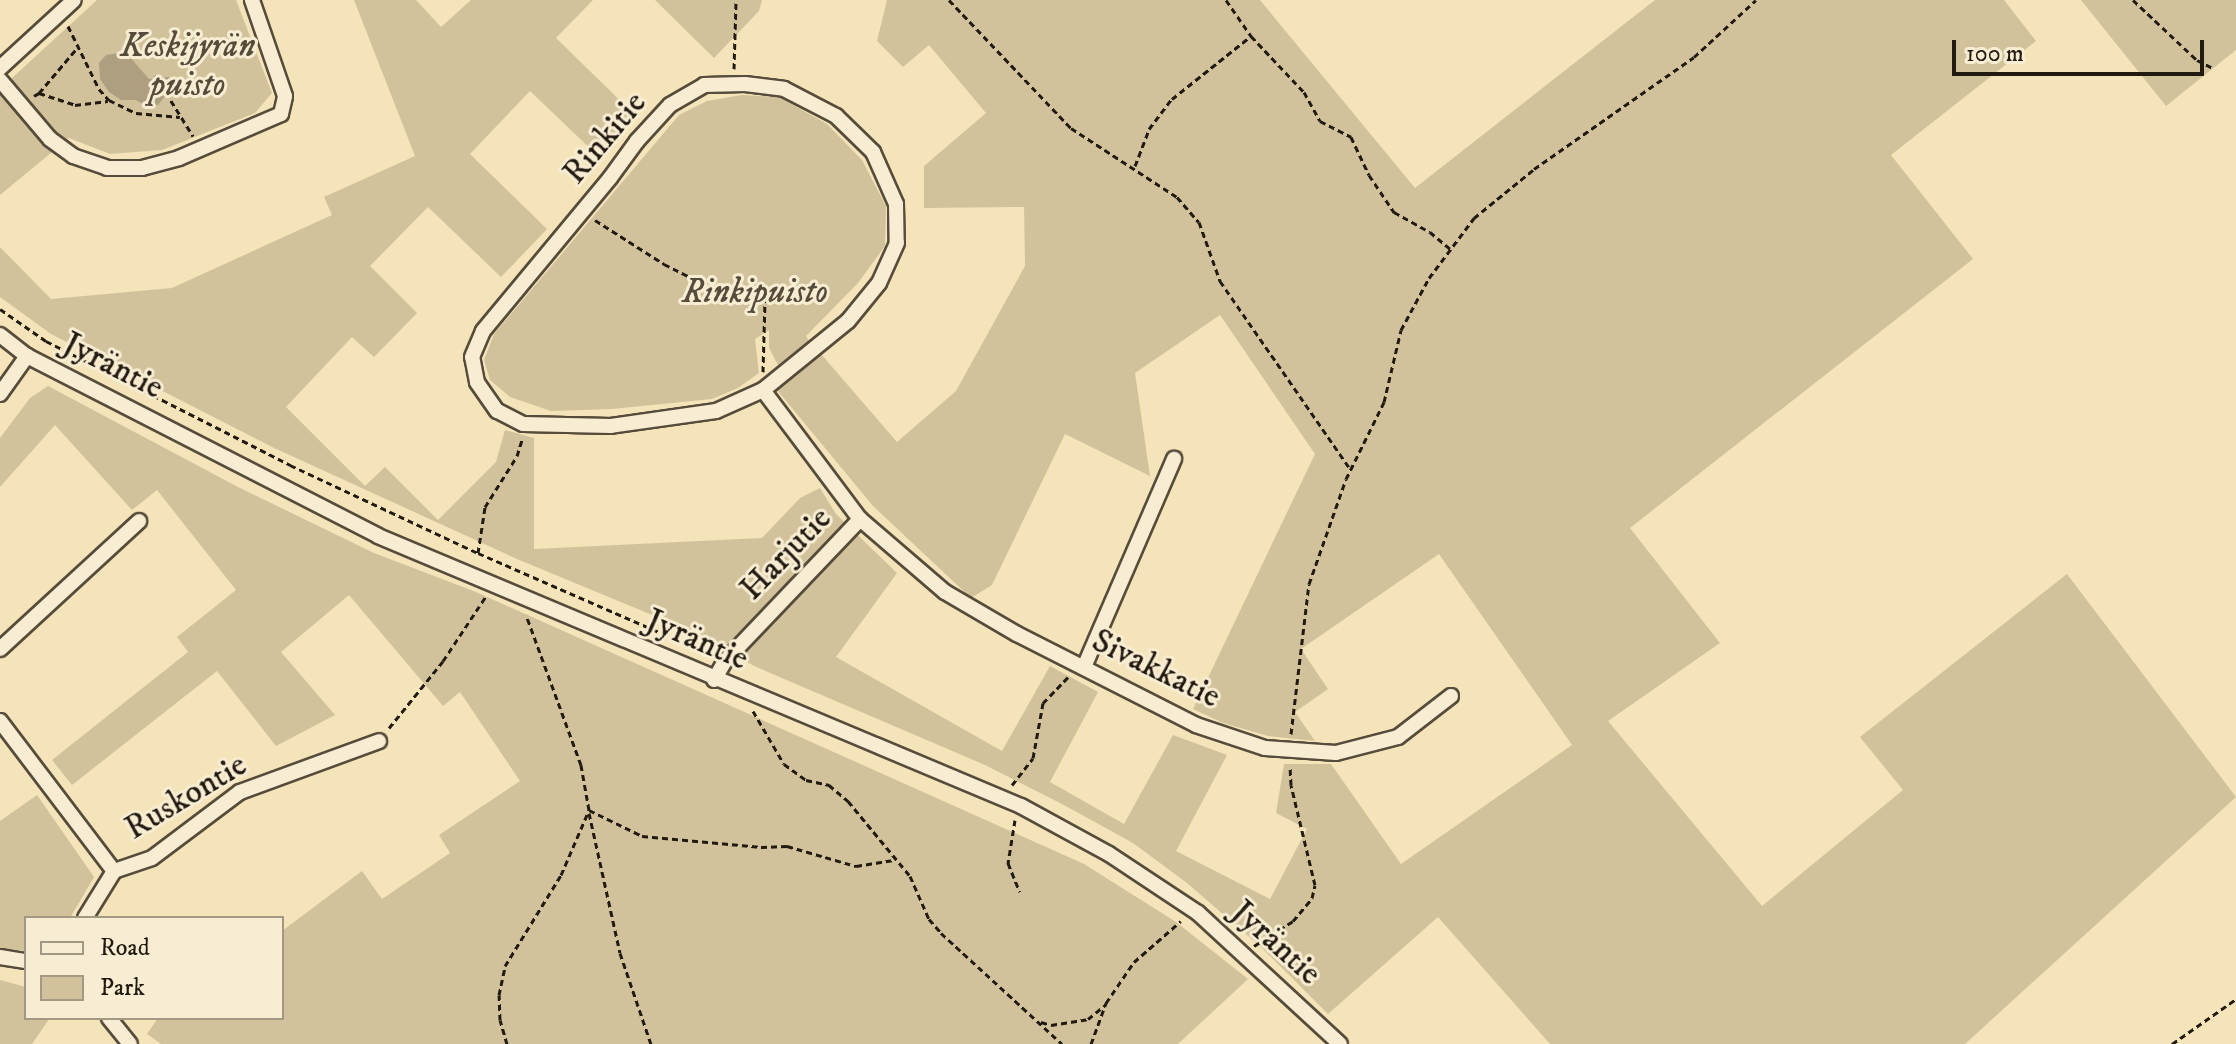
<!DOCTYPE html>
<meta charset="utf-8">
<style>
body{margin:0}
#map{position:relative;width:2236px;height:1044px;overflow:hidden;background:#f5e4b9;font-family:"IM FELL DW Pica",serif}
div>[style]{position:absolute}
.green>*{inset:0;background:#d1c29c}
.water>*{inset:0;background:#ad9f80}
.path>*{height:3px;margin-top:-1.5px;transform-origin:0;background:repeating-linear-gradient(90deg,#211a11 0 6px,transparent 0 10px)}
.roads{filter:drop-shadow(2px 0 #564c3b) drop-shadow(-2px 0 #564c3b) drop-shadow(0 2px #564c3b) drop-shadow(0 -2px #564c3b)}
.street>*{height:14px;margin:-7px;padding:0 7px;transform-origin:7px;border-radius:7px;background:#f8edd2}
span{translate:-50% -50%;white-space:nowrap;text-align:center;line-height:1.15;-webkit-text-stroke:6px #f8edd2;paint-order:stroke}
.park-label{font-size:34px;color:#564c3b;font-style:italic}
.street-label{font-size:34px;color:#211a11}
.legend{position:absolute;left:24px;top:916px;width:260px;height:104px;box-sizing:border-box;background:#f8edd2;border:2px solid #a29985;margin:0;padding:10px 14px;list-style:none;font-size:24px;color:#211a11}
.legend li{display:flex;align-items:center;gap:16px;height:40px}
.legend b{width:40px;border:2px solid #a29985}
.scale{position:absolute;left:1952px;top:40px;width:252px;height:36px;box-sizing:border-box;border:4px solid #211a11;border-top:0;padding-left:10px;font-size:24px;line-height:28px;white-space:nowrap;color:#211a11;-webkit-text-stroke:6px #f8edd2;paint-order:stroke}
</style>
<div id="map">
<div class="green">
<div style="clip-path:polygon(97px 0,236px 0,272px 93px,255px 113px,162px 150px,110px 154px,69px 138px,0 195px,0 89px)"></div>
<div style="clip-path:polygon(354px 0,416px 0,441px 27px,471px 0,593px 0,556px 38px,637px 117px,598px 156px,530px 91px,470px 154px,547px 229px,501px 277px,428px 207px,370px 266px,417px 313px,374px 357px,352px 337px,286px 407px,365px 486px,385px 467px,438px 520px,496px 462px,505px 430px,534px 438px,534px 549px,762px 538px,800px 498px,820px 488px,836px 514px,897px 573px,836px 657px,1002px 751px,1050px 666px,1098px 692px,1050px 782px,1124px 824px,1173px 735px,1227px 755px,1176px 851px,1270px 899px,1307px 829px,1276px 813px,1284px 764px,1331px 764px,1401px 864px,1572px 745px,1439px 554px,1301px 649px,1328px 689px,1295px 712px,1315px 741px,1268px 736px,1223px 723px,1193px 709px,1315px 454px,1220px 315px,1135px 373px,1150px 476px,1065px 434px,992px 585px,971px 598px,873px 506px,777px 390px,821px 354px,897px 442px,956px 391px,1025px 266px,1024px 207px,924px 208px,924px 166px,986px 113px,929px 45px,903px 67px,877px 41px,887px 0,1260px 0,1415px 188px,1655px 0,2004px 0,2036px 41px,1891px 155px,1973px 259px,1630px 528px,1720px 643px,1608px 721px,1762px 906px,1903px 790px,1860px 737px,2067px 574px,2236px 797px,1965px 1044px,1550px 1044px,1438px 917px,1328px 1014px,1261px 947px,1187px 883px,1133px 843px,1062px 804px,985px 765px,754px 666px,710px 639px,517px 559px,272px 447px,51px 334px,0 297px,0 247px,51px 299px,172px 288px,332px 215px,324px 197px,415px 156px)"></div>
<div style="clip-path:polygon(655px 0,762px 0,759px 11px,714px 58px)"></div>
<div style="clip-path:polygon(2081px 0,2236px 0,2236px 50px,2166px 106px)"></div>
<div style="clip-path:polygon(742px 95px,779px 97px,827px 124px,862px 160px,886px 206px,885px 246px,858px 283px,806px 336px,809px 341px,778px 365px,769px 348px,769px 330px,755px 339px,759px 373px,738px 388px,712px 399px,612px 409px,551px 411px,510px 397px,490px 380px,484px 360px,494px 334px,679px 115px,707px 101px)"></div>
<div style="clip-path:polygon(48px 386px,238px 487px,374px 553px,476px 592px,1084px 864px,1176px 922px,1248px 979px,1178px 1044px,161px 1044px,147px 1034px,158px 1018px,282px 1018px,282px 931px,362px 871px,382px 899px,450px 853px,439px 835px,520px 781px,460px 692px,443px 706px,349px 595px,281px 652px,335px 715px,276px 746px,217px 671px,72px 785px,52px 760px,188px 652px,177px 637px,236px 590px,157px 490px,132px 510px,55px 425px,0 487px,0 438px,30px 398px)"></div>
<div style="clip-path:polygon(37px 795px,94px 877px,70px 918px,26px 918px,26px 951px,0 948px,0 821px)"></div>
<div style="clip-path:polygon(0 980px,26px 987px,26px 1018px,50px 1018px,32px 1044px,0 1044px)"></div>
</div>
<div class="water">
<div style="clip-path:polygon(120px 53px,129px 56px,149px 79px,169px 77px,175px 84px,158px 105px,146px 106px,136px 100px,121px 100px,109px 92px,100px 79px,99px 63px,106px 55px)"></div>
</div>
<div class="path">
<div style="left:949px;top:0;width:177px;rotate:46.4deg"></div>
<div style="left:1071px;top:128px;width:126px;rotate:33.1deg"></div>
<div style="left:1177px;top:197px;width:33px;rotate:49deg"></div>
<div style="left:1199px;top:222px;width:63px;rotate:70.4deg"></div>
<div style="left:1220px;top:281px;width:229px;rotate:55.3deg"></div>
<div style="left:1226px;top:0;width:44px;rotate:55.2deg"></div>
<div style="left:1251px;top:36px;width:77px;rotate:46.6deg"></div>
<div style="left:1304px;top:92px;width:33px;rotate:61deg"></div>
<div style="left:1320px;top:121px;width:35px;rotate:27deg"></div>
<div style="left:1351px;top:137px;width:42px;rotate:64.7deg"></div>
<div style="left:1369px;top:175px;width:45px;rotate:56deg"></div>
<div style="left:1394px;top:212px;width:41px;rotate:29.1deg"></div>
<div style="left:1430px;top:232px;width:26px;rotate:40deg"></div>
<div style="left:2133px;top:0;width:88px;rotate:43.2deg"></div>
<div style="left:2197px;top:60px;width:18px;rotate:27deg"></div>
<div style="left:68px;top:26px;width:70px;rotate:63.8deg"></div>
<div style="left:99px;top:89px;width:15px;rotate:48deg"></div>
<div style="left:109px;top:100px;width:30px;rotate:26deg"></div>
<div style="left:136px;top:113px;width:44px;rotate:5.2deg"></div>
<div style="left:734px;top:69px;width:69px;rotate:-88.3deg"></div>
<div style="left:155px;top:75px;width:72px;rotate:58.1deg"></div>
<div style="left:39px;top:93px;width:59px;rotate:-49.8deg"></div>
<div style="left:34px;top:96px;width:6px;rotate:-31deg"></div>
<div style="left:39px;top:93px;width:38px;rotate:18deg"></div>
<div style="left:75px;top:105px;width:33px;rotate:-7deg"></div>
<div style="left:1135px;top:166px;width:40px;rotate:-69deg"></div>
<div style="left:1149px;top:129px;width:38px;rotate:-53deg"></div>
<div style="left:1172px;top:99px;width:101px;rotate:-38.6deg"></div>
<div style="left:595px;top:220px;width:82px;rotate:32.5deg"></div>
<div style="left:664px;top:264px;width:51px;rotate:26.6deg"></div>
<div style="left:0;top:309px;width:56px;rotate:34.8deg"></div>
<div style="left:46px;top:341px;width:274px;rotate:26.9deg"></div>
<div style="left:290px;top:465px;width:208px;rotate:25.1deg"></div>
<div style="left:478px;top:553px;width:254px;rotate:23.6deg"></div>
<div style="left:763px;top:372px;width:72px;rotate:-88.4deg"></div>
<div style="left:478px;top:553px;width:47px;rotate:-81.3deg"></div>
<div style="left:485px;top:507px;width:60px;rotate:-57.9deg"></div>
<div style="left:517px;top:456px;width:17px;rotate:-73deg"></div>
<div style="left:753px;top:711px;width:61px;rotate:59.7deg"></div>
<div style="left:784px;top:764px;width:27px;rotate:36deg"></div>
<div style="left:806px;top:780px;width:24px;rotate:12deg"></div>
<div style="left:829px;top:785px;width:25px;rotate:40deg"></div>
<div style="left:848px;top:801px;width:97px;rotate:50.4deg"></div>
<div style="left:910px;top:876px;width:47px;rotate:66.2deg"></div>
<div style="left:929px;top:919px;width:18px;rotate:49deg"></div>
<div style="left:941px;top:933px;width:164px;rotate:42.5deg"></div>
<div style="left:389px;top:728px;width:86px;rotate:-51.1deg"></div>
<div style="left:443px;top:661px;width:78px;rotate:-56.5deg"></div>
<div style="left:1291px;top:734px;width:151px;rotate:-83.2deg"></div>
<div style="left:1309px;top:584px;width:111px;rotate:-70.6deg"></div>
<div style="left:1346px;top:479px;width:86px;rotate:-63.7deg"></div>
<div style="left:1384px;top:402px;width:74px;rotate:-76.7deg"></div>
<div style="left:1401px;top:330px;width:59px;rotate:-61.7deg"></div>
<div style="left:1429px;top:278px;width:75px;rotate:-53.1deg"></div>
<div style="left:1474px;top:218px;width:77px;rotate:-39.2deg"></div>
<div style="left:1534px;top:169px;width:195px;rotate:-35deg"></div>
<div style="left:1694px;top:57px;width:84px;rotate:-42.6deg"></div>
<div style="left:1012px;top:785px;width:34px;rotate:-52deg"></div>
<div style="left:1033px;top:758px;width:56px;rotate:-79.7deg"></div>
<div style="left:1043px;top:703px;width:36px;rotate:-46deg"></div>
<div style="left:589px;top:810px;width:59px;rotate:26.1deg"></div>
<div style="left:642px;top:836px;width:120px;rotate:5.3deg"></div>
<div style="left:761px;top:847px;width:26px;rotate:-2deg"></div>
<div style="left:787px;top:846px;width:72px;rotate:16.2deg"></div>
<div style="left:856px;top:866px;width:38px;rotate:-9deg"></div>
<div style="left:589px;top:813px;width:143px;rotate:77.5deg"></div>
<div style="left:620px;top:953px;width:96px;rotate:71.2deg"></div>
<div style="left:1015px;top:820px;width:44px;rotate:99.2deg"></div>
<div style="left:1008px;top:863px;width:31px;rotate:68deg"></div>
<div style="left:1254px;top:946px;width:46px;rotate:-32.7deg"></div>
<div style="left:1293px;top:921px;width:30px;rotate:-50deg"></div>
<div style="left:1312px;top:898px;width:13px;rotate:-77deg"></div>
<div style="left:1315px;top:885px;width:103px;rotate:-103.5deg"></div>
<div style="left:1291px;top:785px;width:19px;rotate:-93deg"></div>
<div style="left:1041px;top:1022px;width:10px;rotate:17deg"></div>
<div style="left:1051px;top:1025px;width:37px;rotate:-9deg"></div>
<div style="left:1088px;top:1019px;width:21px;rotate:-39deg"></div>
<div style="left:507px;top:1044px;width:25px;rotate:-106deg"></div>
<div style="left:500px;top:1020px;width:25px;rotate:-92deg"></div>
<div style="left:499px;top:995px;width:30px;rotate:-78deg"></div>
<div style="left:505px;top:966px;width:107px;rotate:-58.4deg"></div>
<div style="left:561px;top:875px;width:71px;rotate:-66.7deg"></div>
<div style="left:589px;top:810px;width:46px;rotate:-100.1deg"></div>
<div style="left:581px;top:765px;width:160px;rotate:-110.1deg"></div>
<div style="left:1091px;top:1044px;width:44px;rotate:-69.9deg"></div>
<div style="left:1106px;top:1003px;width:50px;rotate:-55.7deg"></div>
<div style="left:1134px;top:962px;width:62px;rotate:-41.1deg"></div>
<div style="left:2172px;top:1044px;width:78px;rotate:-35.1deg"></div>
</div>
<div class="roads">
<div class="street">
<div style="left:0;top:68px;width:100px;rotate:-42.6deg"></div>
<div style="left:0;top:80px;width:77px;rotate:49.7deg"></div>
<div style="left:50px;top:139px;width:29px;rotate:36deg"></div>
<div style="left:73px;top:156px;width:36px;rotate:19deg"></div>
<div style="left:107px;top:168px;width:35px"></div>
<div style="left:142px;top:168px;width:38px;rotate:-15deg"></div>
<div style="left:179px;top:158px;width:111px;rotate:-23.3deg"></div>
<div style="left:281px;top:114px;width:18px;rotate:-77deg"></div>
<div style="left:285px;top:96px;width:102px;rotate:-109deg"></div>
<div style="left:745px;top:84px;width:39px;rotate:7deg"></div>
<div style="left:784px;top:89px;width:59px;rotate:27.4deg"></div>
<div style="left:836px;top:116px;width:52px;rotate:44.2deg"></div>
<div style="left:873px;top:152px;width:57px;rotate:66.1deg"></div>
<div style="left:896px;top:204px;width:39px;rotate:89deg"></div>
<div style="left:897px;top:243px;width:44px;rotate:114.2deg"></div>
<div style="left:879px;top:283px;width:49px;rotate:129.2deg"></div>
<div style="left:848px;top:321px;width:109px;rotate:140.9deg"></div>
<div style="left:763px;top:390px;width:51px;rotate:155.9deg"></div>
<div style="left:716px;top:411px;width:106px;rotate:171.9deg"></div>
<div style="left:611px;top:426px;width:88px;rotate:-178.7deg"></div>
<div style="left:523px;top:424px;width:29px;rotate:-153deg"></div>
<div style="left:497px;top:411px;width:35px;rotate:-125deg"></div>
<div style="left:477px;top:382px;width:25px;rotate:-101deg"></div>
<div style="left:472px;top:357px;width:28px;rotate:-67deg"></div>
<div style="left:483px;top:331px;width:199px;rotate:-50.3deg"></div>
<div style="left:610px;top:178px;width:46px;rotate:-53.9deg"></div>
<div style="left:637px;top:141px;width:49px;rotate:-47.5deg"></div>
<div style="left:670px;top:105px;width:39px;rotate:-30deg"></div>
<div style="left:704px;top:85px;width:41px;rotate:-1.4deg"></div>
<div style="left:0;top:335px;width:34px;rotate:38deg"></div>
<div style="left:27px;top:356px;width:394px;rotate:27.1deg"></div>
<div style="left:378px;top:536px;width:697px;rotate:22.78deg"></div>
<div style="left:1021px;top:806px;width:100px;rotate:28.6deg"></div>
<div style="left:1109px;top:854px;width:107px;rotate:33.5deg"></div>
<div style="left:1198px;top:913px;width:193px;rotate:42.7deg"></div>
<div style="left:763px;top:390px;width:161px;rotate:53.1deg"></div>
<div style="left:860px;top:519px;width:112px;rotate:40.7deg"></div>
<div style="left:945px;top:592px;width:83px;rotate:30.3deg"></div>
<div style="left:1017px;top:634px;width:201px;rotate:26.9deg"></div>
<div style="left:1196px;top:725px;width:73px;rotate:18.4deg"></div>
<div style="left:1265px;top:748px;width:71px;rotate:4deg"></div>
<div style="left:1336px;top:753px;width:64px;rotate:-14.5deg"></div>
<div style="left:1398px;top:737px;width:67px;rotate:-37.7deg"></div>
<div style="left:0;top:394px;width:47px;rotate:-54.6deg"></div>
<div style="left:0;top:649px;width:189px;rotate:-42.6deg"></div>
<div style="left:1084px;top:667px;width:227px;rotate:-66.6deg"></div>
<div style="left:714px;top:680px;width:22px;rotate:-60deg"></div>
<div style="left:725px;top:661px;width:196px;rotate:-46.4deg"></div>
<div style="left:0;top:721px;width:188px;rotate:52.8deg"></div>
<div style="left:114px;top:871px;width:40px;rotate:-18.9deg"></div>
<div style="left:152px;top:858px;width:110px;rotate:-36.9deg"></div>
<div style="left:240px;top:792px;width:148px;rotate:-20.1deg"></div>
<div style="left:85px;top:918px;width:55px;rotate:-58.3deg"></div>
<div style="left:0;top:957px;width:26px;rotate:9deg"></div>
<div style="left:109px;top:1018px;width:33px;rotate:51deg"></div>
</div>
</div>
<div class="park-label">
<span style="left:188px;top:66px">Keskijyrän<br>puisto</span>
<span style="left:755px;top:293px">Rinkipuisto</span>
</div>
<div class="street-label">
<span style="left:605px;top:138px;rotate:-50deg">Rinkitie</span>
<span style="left:113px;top:366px;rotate:27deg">Jyräntie</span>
<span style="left:786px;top:554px;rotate:-46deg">Harjutie</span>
<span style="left:697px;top:640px;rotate:23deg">Jyräntie</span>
<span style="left:1156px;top:669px;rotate:26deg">Sivakkatie</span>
<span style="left:186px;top:797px;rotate:-31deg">Ruskontie</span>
<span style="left:1276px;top:943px;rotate:42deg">Jyräntie</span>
</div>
<ul class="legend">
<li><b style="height:10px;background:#f8edd2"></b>Road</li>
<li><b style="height:22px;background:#d1c29c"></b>Park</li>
</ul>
<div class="scale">100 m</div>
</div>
